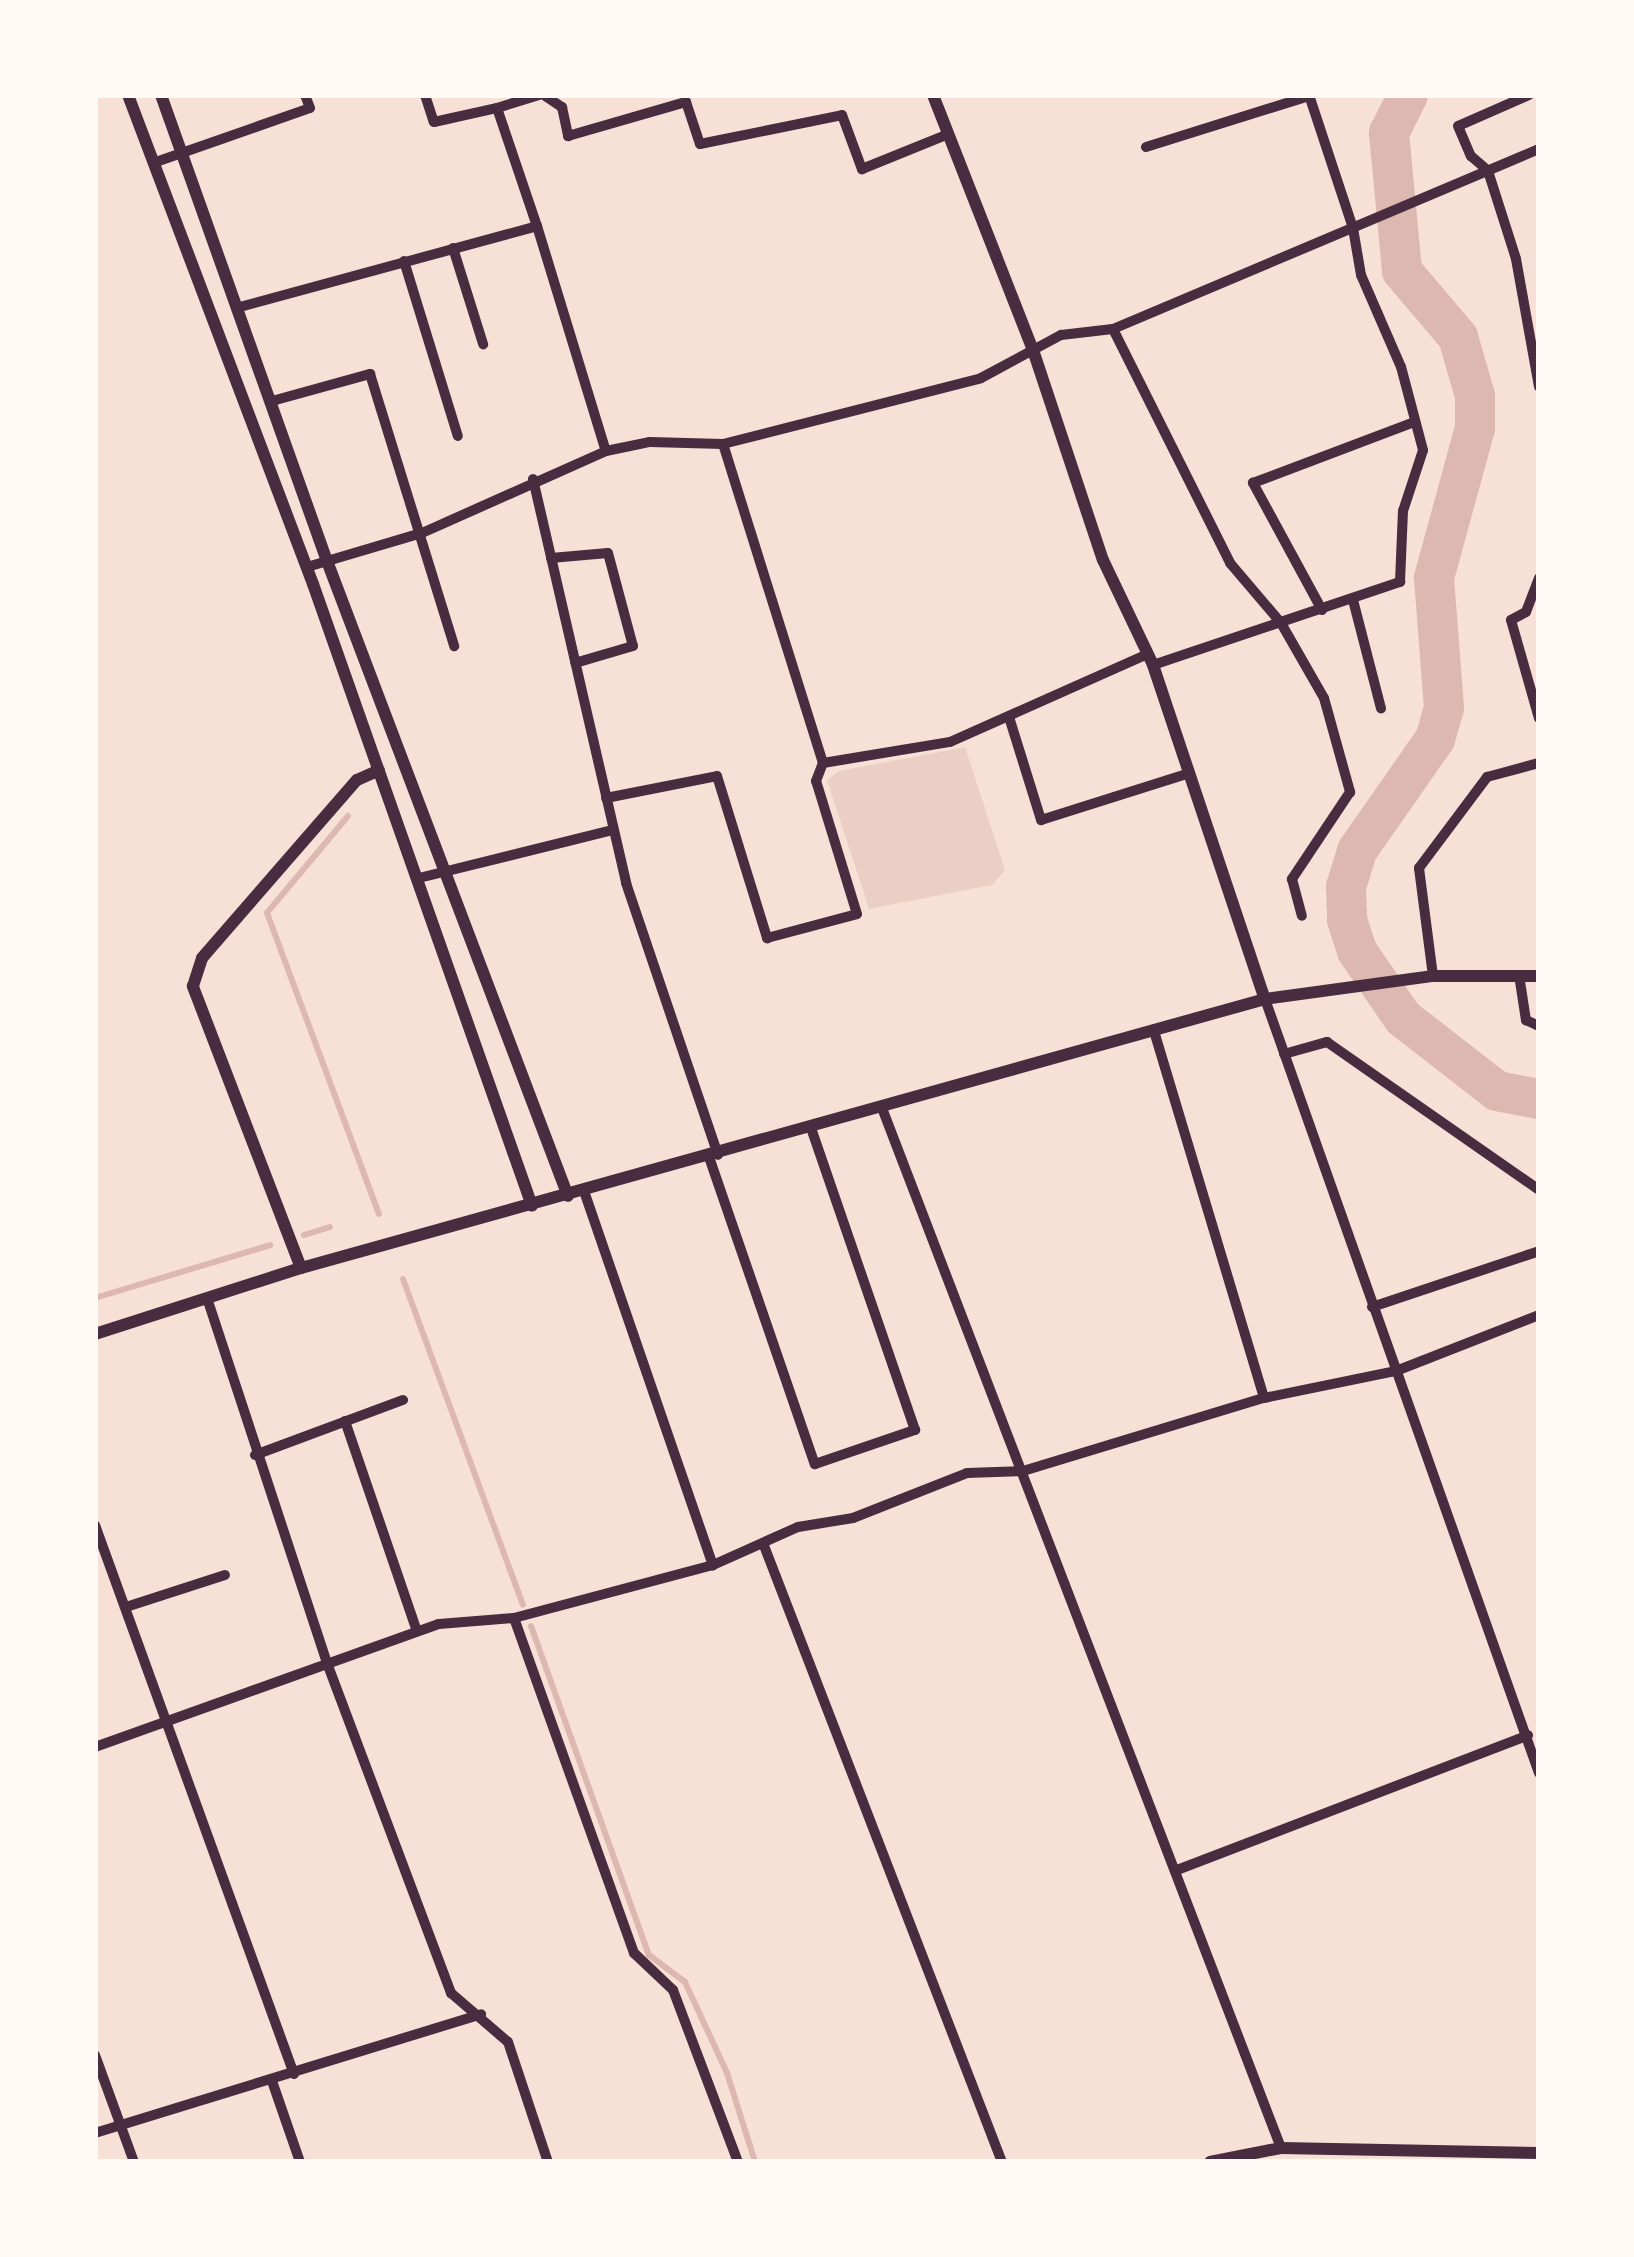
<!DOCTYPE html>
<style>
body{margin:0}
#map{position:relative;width:1634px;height:2257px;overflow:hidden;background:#f7e1d7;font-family:"Archivo Narrow",sans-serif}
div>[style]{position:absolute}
.green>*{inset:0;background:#ebcfc5}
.stream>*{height:6px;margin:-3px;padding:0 3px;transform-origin:3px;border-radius:3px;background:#dcb8b0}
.river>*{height:40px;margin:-20px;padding:0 20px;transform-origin:20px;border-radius:20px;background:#dcb8b0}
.minor>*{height:10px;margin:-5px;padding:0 5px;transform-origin:5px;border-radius:5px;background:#4a2c40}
.tertiary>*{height:12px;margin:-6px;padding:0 6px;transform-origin:6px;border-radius:6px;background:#4a2c40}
span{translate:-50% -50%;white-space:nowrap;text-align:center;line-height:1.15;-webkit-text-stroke:10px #fffaf5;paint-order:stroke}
.frame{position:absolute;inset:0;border:98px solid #fffaf5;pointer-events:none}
</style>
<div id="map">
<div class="green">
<div style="clip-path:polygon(965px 747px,1005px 870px,992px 885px,869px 909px,827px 780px,839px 771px)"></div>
</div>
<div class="stream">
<div style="left:348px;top:816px;width:126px;rotate:129.9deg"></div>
<div style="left:267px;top:913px;width:321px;rotate:69.6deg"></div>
<div style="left:304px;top:1235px;width:27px;rotate:-17deg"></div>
<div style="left:403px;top:1279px;width:347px;rotate:69.8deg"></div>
<div style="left:95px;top:1298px;width:183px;rotate:-16.8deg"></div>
<div style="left:531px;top:1626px;width:350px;rotate:70.3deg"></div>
<div style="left:649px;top:1955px;width:45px;rotate:36.9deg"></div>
<div style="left:685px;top:1982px;width:100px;rotate:65.2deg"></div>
<div style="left:727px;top:2073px;width:93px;rotate:72.5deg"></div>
</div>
<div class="river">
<div style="left:1408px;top:95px;width:42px;rotate:116.6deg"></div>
<div style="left:1389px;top:133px;width:139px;rotate:84.6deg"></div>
<div style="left:1402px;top:271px;width:87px;rotate:49.7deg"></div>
<div style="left:1458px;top:337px;width:61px;rotate:73.9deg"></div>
<div style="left:1475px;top:396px;width:32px;rotate:90deg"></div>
<div style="left:1475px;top:428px;width:156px;rotate:105.3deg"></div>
<div style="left:1434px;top:578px;width:130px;rotate:85.6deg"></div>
<div style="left:1444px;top:708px;width:32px;rotate:106deg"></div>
<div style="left:1435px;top:739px;width:136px;rotate:124.9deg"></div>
<div style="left:1357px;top:851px;width:38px;rotate:107deg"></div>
<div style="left:1346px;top:887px;width:33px;rotate:88deg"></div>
<div style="left:1347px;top:920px;width:33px;rotate:72deg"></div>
<div style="left:1357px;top:951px;width:81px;rotate:55.5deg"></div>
<div style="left:1403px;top:1018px;width:119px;rotate:37.8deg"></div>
<div style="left:1497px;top:1091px;width:43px;rotate:10.8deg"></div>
</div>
<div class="minor">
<div style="left:425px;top:95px;width:28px;rotate:72deg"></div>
<div style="left:434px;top:122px;width:65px;rotate:-12.5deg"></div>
<div style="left:497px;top:108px;width:125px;rotate:71.3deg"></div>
<div style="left:544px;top:95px;width:22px;rotate:34deg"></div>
<div style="left:562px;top:107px;width:30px;rotate:78deg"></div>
<div style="left:568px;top:136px;width:123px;rotate:-16.1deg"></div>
<div style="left:686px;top:102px;width:44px;rotate:71.6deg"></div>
<div style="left:700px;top:144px;width:145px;rotate:-11.5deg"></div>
<div style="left:842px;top:115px;width:58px;rotate:69.7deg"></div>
<div style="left:862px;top:169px;width:93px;rotate:-22.1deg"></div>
<div style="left:1529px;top:95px;width:77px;rotate:156.4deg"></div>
<div style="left:1458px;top:126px;width:33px;rotate:67deg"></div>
<div style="left:1471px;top:156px;width:23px;rotate:41deg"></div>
<div style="left:1488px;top:171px;width:92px;rotate:72.3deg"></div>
<div style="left:1516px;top:259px;width:130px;rotate:79.8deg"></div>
<div style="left:497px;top:108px;width:44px;rotate:-17.2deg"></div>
<div style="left:1146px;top:147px;width:171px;rotate:-17.4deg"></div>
<div style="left:153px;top:163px;width:166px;rotate:-19.3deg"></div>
<div style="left:310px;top:108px;width:14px;rotate:-111deg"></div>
<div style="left:453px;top:248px;width:101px;rotate:72.6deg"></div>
<div style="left:404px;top:261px;width:183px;rotate:72.9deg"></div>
<div style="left:236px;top:308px;width:312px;rotate:-15.2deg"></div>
<div style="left:537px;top:226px;width:235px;rotate:73deg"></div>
<div style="left:1113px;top:329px;width:262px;rotate:63.4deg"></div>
<div style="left:1230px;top:563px;width:79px;rotate:49.6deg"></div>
<div style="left:1281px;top:623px;width:86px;rotate:60.2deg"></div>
<div style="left:1324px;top:698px;width:98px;rotate:74.5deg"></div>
<div style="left:1350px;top:792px;width:105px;rotate:123.7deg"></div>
<div style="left:1292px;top:879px;width:38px;rotate:75deg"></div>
<div style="left:272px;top:401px;width:102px;rotate:-15.4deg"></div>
<div style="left:370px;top:374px;width:285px;rotate:72.8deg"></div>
<div style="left:533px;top:479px;width:415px;rotate:77deg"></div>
<div style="left:626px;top:883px;width:287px;rotate:71.3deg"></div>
<div style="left:551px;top:558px;width:57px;rotate:-5deg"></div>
<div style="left:608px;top:553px;width:96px;rotate:75deg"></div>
<div style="left:633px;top:646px;width:60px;rotate:163.7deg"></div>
<div style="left:307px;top:567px;width:120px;rotate:-16.5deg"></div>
<div style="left:422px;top:533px;width:201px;rotate:-24deg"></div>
<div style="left:606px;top:451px;width:45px;rotate:-11.6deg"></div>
<div style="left:650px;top:442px;width:73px;rotate:1.6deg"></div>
<div style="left:723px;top:444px;width:266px;rotate:-14.3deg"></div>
<div style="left:981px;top:378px;width:91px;rotate:-28.3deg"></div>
<div style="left:1061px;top:335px;width:52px;rotate:-6.6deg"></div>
<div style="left:1113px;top:329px;width:462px;rotate:-22.9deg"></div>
<div style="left:1539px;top:578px;width:36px;rotate:111deg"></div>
<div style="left:1526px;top:612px;width:17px;rotate:152deg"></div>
<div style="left:1511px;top:620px;width:102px;rotate:74.1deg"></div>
<div style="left:1353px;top:600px;width:112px;rotate:75.5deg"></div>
<div style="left:1322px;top:610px;width:145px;rotate:-118.5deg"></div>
<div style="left:1253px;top:483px;width:170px;rotate:-20.7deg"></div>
<div style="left:1153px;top:665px;width:261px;rotate:-18.6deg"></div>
<div style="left:1400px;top:582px;width:71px;rotate:-87.6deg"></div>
<div style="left:1403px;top:511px;width:64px;rotate:-71.8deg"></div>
<div style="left:1423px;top:450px;width:86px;rotate:-104.8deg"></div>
<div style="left:1401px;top:367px;width:100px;rotate:-113.5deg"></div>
<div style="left:1361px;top:275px;width:48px;rotate:-99.7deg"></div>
<div style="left:1353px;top:228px;width:140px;rotate:-108.3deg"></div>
<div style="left:1009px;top:717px;width:108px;rotate:72.7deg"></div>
<div style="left:1041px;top:820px;width:156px;rotate:-17.5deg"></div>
<div style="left:823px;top:763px;width:129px;rotate:-9.4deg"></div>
<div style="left:950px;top:742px;width:217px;rotate:-24deg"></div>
<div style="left:606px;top:798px;width:113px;rotate:-11.2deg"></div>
<div style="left:717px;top:776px;width:170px;rotate:72.8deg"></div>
<div style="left:767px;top:938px;width:93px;rotate:-14.9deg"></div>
<div style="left:857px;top:914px;width:139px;rotate:-107.1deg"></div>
<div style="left:816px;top:781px;width:19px;rotate:-69deg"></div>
<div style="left:823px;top:763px;width:334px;rotate:-107.4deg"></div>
<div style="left:419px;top:878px;width:200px;rotate:-13.9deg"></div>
<div style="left:1519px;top:975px;width:46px;rotate:81.2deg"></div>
<div style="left:1526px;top:1020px;width:14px;rotate:25deg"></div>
<div style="left:1433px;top:976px;width:109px;rotate:-97.4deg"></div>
<div style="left:1419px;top:868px;width:114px;rotate:-53.2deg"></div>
<div style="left:1487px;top:777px;width:54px;rotate:-15.1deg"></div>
<div style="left:1265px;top:999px;width:821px;rotate:70.51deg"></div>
<div style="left:1154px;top:1031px;width:383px;rotate:73.3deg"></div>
<div style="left:1284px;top:1054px;width:45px;rotate:-15.6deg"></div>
<div style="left:1327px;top:1042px;width:259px;rotate:34.9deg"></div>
<div style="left:882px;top:1108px;width:1114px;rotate:69.01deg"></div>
<div style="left:709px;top:1157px;width:325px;rotate:71deg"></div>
<div style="left:815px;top:1464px;width:106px;rotate:-18.8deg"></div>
<div style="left:915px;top:1430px;width:319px;rotate:-109deg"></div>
<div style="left:584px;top:1191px;width:396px;rotate:71deg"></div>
<div style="left:207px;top:1298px;width:384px;rotate:71.8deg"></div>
<div style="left:327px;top:1663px;width:353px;rotate:69.4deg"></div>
<div style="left:451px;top:1993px;width:75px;rotate:40.7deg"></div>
<div style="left:508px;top:2042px;width:126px;rotate:71.6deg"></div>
<div style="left:1372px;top:1307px;width:176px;rotate:-18.5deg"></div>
<div style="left:345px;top:1421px;width:222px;rotate:71.1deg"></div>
<div style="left:255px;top:1455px;width:158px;rotate:-20.4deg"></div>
<div style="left:95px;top:1525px;width:584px;rotate:70.08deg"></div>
<div style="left:763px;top:1543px;width:664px;rotate:68.89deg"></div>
<div style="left:126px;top:1607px;width:104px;rotate:-17.9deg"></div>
<div style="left:514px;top:1618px;width:356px;rotate:70.3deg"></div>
<div style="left:634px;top:1953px;width:54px;rotate:43.5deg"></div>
<div style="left:673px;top:1990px;width:184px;rotate:69.3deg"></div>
<div style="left:95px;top:1747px;width:365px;rotate:-19.7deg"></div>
<div style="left:439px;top:1624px;width:75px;rotate:-4.6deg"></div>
<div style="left:514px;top:1618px;width:206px;rotate:-14.9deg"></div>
<div style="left:713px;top:1565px;width:93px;rotate:-24.1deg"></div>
<div style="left:798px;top:1527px;width:56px;rotate:-9.3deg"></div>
<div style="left:853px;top:1518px;width:123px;rotate:-21.5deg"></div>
<div style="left:967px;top:1473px;width:56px;rotate:-2deg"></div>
<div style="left:1023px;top:1471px;width:252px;rotate:-16.9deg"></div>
<div style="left:1264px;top:1398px;width:135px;rotate:-11.6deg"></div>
<div style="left:1396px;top:1371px;width:154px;rotate:-21.4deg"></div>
<div style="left:1177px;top:1870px;width:376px;rotate:-21deg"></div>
<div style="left:95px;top:2055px;width:114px;rotate:70deg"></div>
<div style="left:272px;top:2081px;width:86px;rotate:70.9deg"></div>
<div style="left:95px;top:2133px;width:404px;rotate:-17.1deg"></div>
</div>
<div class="tertiary">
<div style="left:128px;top:95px;width:523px;rotate:69.28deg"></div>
<div style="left:313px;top:584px;width:659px;rotate:70.6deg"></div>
<div style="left:161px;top:95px;width:495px;rotate:70.4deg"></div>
<div style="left:327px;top:561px;width:679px;rotate:69.22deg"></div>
<div style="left:933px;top:95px;width:274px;rotate:68.6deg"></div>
<div style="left:1033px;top:350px;width:221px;rotate:71.6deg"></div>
<div style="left:1103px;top:560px;width:116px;rotate:64.5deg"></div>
<div style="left:1153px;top:665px;width:352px;rotate:71.5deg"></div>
<div style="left:301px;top:1268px;width:302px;rotate:-111deg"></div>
<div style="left:193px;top:986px;width:29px;rotate:-72deg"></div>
<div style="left:202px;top:958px;width:236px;rotate:-49deg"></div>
<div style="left:357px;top:780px;width:24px;rotate:-24deg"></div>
<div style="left:95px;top:1334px;width:216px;rotate:-17.8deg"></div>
<div style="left:301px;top:1268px;width:1001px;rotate:-15.59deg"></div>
<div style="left:1265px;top:999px;width:170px;rotate:-7.8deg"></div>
<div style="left:1433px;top:976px;width:106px"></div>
<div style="left:1210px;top:2162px;width:72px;rotate:-11.2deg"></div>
<div style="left:1281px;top:2148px;width:258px;rotate:1.1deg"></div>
</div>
<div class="frame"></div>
</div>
